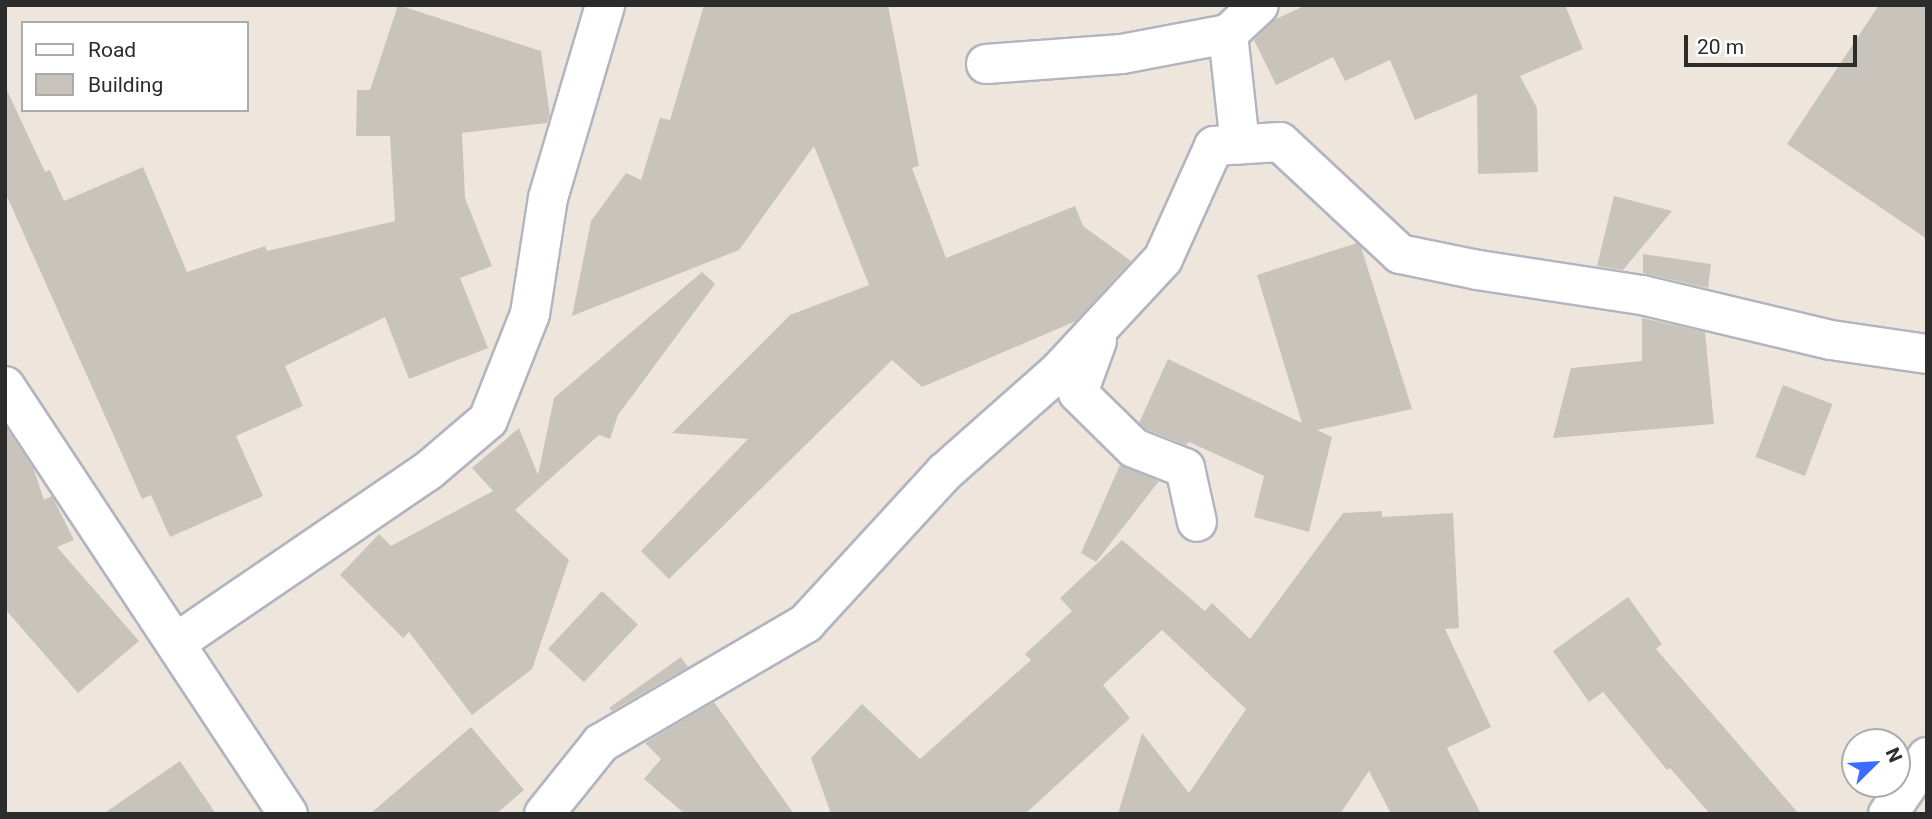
<!DOCTYPE html>
<style>
body{margin:0}
#map{position:relative;width:1932px;height:819px;overflow:hidden;background:#eee6dd;font-family:Roboto,sans-serif}
div>[style]{position:absolute}
.building>*{inset:0;background:#c9c4bb;transform-origin:0 0}
.roads{filter:drop-shadow(2px 0 #b1b5c0) drop-shadow(-2px 0 #b1b5c0) drop-shadow(0 2px #b1b5c0) drop-shadow(0 -2px #b1b5c0)}
.minor>*{height:38px;margin:-19px;padding:0 19px;transform-origin:19px;border-radius:19px;background:#fff}
span{translate:-50% -50%;white-space:nowrap;text-align:center;line-height:1.15;-webkit-text-stroke:5px #fff;paint-order:stroke}
.frame{position:absolute;inset:0;border:7px solid #2c2c2c;pointer-events:none}
.legend{position:absolute;left:21px;top:21px;width:228px;height:91px;box-sizing:border-box;background:#fff;border:2px solid #ababab;margin:0;padding:9px 12px;list-style:none;font-size:21px;color:#2c2c2c}
.legend li{display:flex;align-items:center;gap:14px;height:35px}
.legend b{width:35px;border:2px solid #ababab}
.north{position:absolute;left:1841px;top:728px;width:70px;height:70px;box-sizing:border-box;background:#fff;border:2px solid #ababab;border-radius:50%;rotate:66deg;font-size:19px;font-weight:700;line-height:28px;text-align:center;color:#2c2c2c}
.north::after{content:'';display:block;margin:auto;width:24px;height:32px;background:#396cff;clip-path:polygon(50% 0,100% 100%,50% 72%,0 100%)}
.scale{position:absolute;left:1684px;top:35px;width:173px;height:32px;box-sizing:border-box;border:4px solid #2c2c2c;border-top:0;padding-left:9px;font-size:21px;line-height:24px;white-space:nowrap;color:#2c2c2c;-webkit-text-stroke:5px #fff;paint-order:stroke}
</style>
<div id="map">
<div class="building">
<div style="clip-path:polygon(398px 5px,541px 51px,550px 116px,547px 123px,462px 133px,465px 198px,492px 266px,460px 278px,488px 348px,409px 379px,385px 317px,285px 366px,303px 406px,236px 436px,263px 496px,170px 537px,151px 495px,142px 499px,5px 192px,5px 86px,45px 172px,50px 170px,64px 201px,143px 167px,187px 272px,265px 246px,267px 251px,395px 221px,390px 136px,356px 136px,357px 90px,370px 90px)"></div>
<div style="clip-path:polygon(704px 5px,888px 5px,919px 166px,912px 168px,946px 258px,1075px 206px,1083px 226px,1131px 261px,1076px 321px,922px 387px,892px 360px,669px 579px,641px 551px,748px 439px,672px 433px,790px 315px,869px 285px,814px 146px,739px 250px,572px 316px,591px 221px,626px 173px,641px 180px,660px 118px,670px 120px)"></div>
<div style="clip-path:polygon(1306px 5px,1565px 5px,1583px 49px,1520px 76px,1537px 108px,1538px 172px,1478px 174px,1477px 94px,1415px 120px,1390px 60px,1345px 81px,1333px 57px,1276px 85px,1254px 40px,1274px 20px)"></div>
<div style="clip-path:polygon(1879px 5px,1927px 5px,1927px 239px,1787px 144px)"></div>
<div style="clip-path:polygon(1614px 196px,1672px 211px,1623px 270px,1597px 266px)"></div>
<div style="clip-path:polygon(1357px 243px,1361px 247px,1412px 409px,1317px 430px,1332px 437px,1309px 532px,1254px 517px,1264px 476px,1189px 442px,1186px 445px,1146px 429px,1139px 423px,1168px 359px,1302px 423px,1257px 275px)"></div>
<div style="clip-path:polygon(1643px 254px,1711px 264px,1708px 288px,1643px 273px)"></div>
<div style="clip-path:polygon(702px 272px,715px 284px,618px 415px,610px 439px,599px 435px,515px 510px,569px 560px,532px 669px,472px 715px,409px 632px,403px 638px,340px 575px,379px 534px,391px 546px,493px 491px,472px 468px,519px 428px,538px 475px,554px 398px)"></div>
<div style="clip-path:polygon(1642px 318px,1705px 332px,1714px 424px,1553px 438px,1571px 368px,1642px 361px)"></div>
<div style="left:1783px;top:385px;width:53px;height:77px;rotate:21deg"></div>
<div style="clip-path:polygon(5px 426px,33px 467px,44px 500px,52px 496px,74px 540px,57px 547px,139px 641px,78px 693px,5px 609px)"></div>
<div style="clip-path:polygon(1120px 465px,1159px 481px,1096px 562px,1081px 553px)"></div>
<div style="clip-path:polygon(1382px 511px,1382px 517px,1453px 513px,1459px 628px,1445px 629px,1491px 727px,1447px 748px,1481px 814px,1391px 814px,1369px 771px,1340px 814px,1118px 814px,1142px 733px,1189px 793px,1246px 709px,1162px 630px,1103px 685px,1130px 718px,1025px 814px,831px 814px,811px 758px,862px 704px,920px 759px,1031px 660px,1025px 654px,1072px 611px,1060px 598px,1122px 540px,1205px 611px,1212px 603px,1250px 639px,1343px 513px)"></div>
<div style="left:602px;top:591px;width:49px;height:79px;rotate:43deg"></div>
<div style="clip-path:polygon(1628px 597px,1662px 644px,1656px 649px,1799px 814px,1710px 814px,1670px 768px,1667px 770px,1603px 692px,1589px 702px,1553px 651px)"></div>
<div style="clip-path:polygon(681px 657px,688px 667px,612px 711px,609px 708px)"></div>
<div style="clip-path:polygon(714px 702px,794px 814px,685px 814px,644px 779px,661px 759px,645px 743px)"></div>
<div style="clip-path:polygon(471px 727px,524px 790px,496px 814px,370px 814px)"></div>
<div style="clip-path:polygon(180px 761px,216px 814px,103px 814px)"></div>
</div>
<div class="roads">
<div class="minor">
<div style="left:1228px;top:34px;width:111px;rotate:83.8deg"></div>
<div style="left:986px;top:64px;width:136px;rotate:-4.2deg"></div>
<div style="left:1122px;top:54px;width:108px;rotate:-10.7deg"></div>
<div style="left:1228px;top:34px;width:42px;rotate:-43.1deg"></div>
<div style="left:1097px;top:341px;width:55px;rotate:110.1deg"></div>
<div style="left:1078px;top:393px;width:78px;rotate:44.5deg"></div>
<div style="left:1134px;top:448px;width:55px;rotate:21.4deg"></div>
<div style="left:1185px;top:468px;width:55px;rotate:77.5deg"></div>
<div style="left:5px;top:386px;width:513px;rotate:56.53deg"></div>
<div style="left:177px;top:642px;width:304px;rotate:-34.3deg"></div>
<div style="left:428px;top:471px;width:79px;rotate:-40.4deg"></div>
<div style="left:488px;top:420px;width:114px;rotate:-68.4deg"></div>
<div style="left:530px;top:314px;width:117px;rotate:-81.2deg"></div>
<div style="left:548px;top:198px;width:201px;rotate:-73.5deg"></div>
<div style="left:544px;top:814px;width:91px;rotate:-51.2deg"></div>
<div style="left:601px;top:743px;width:238px;rotate:-30.3deg"></div>
<div style="left:806px;top:623px;width:205px;rotate:-47.4deg"></div>
<div style="left:945px;top:472px;width:151px;rotate:-41.5deg"></div>
<div style="left:1058px;top:372px;width:154px;rotate:-47.1deg"></div>
<div style="left:1163px;top:259px;width:124px;rotate:-65.7deg"></div>
<div style="left:1214px;top:146px;width:66px;rotate:-3.5deg"></div>
<div style="left:1280px;top:142px;width:164px;rotate:43deg"></div>
<div style="left:1400px;top:254px;width:80px;rotate:11.6deg"></div>
<div style="left:1478px;top:270px;width:166px;rotate:8.7deg"></div>
<div style="left:1642px;top:295px;width:194px;rotate:13.4deg"></div>
<div style="left:1831px;top:340px;width:97px;rotate:8.3deg"></div>
<div style="left:1888px;top:814px;width:69px;rotate:-55.6deg"></div>
</div>
</div>
<div class="frame"></div>
<ul class="legend">
<li><b style="height:9px;background:#fff"></b>Road</li>
<li><b style="height:19px;background:#c9c4bb"></b>Building</li>
</ul>
<div class="north">N</div>
<div class="scale">20 m</div>
</div>
